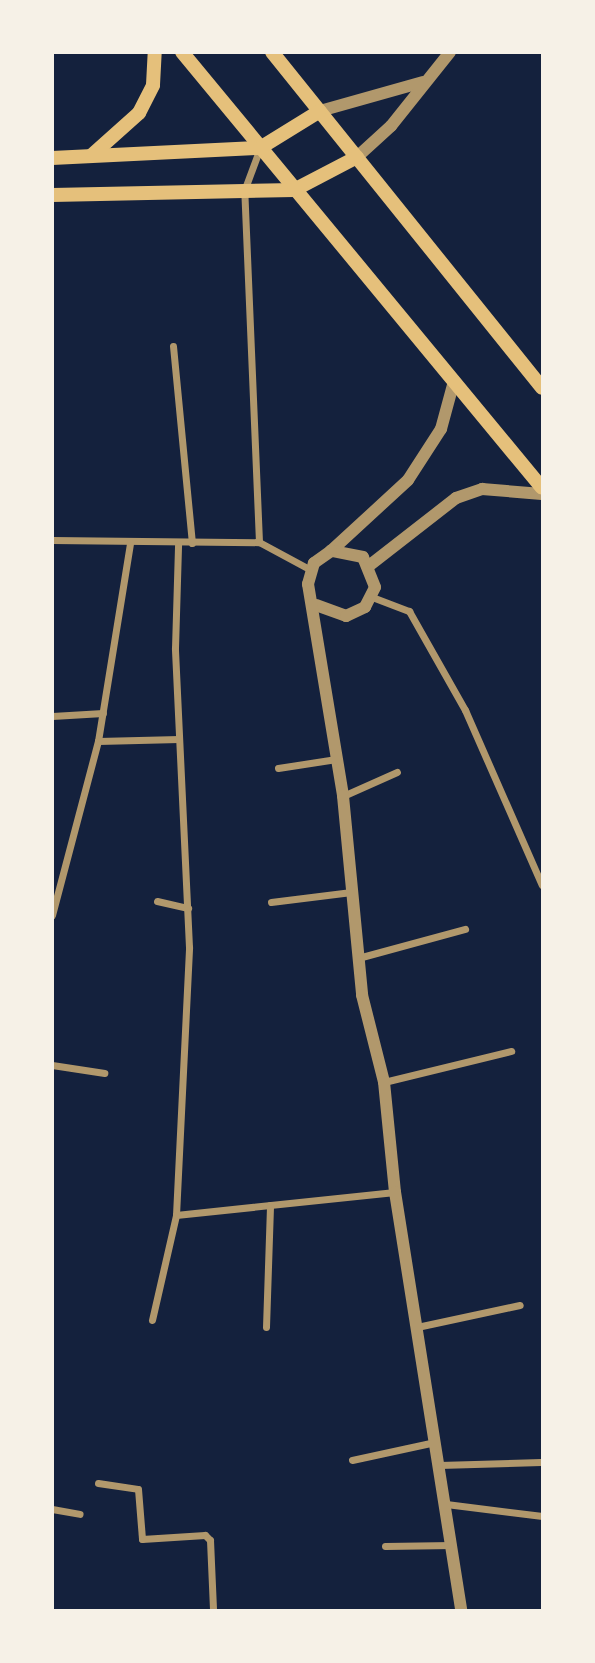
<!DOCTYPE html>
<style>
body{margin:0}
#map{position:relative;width:595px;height:1663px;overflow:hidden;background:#14213d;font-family:"Fira Sans Condensed",sans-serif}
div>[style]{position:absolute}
.minor>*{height:7px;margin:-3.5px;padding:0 3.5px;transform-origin:3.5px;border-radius:3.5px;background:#b1986c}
.tertiary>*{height:12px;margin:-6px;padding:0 6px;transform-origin:6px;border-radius:6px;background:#b1986c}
.secondary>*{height:14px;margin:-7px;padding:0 7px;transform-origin:7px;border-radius:7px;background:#e5c07b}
span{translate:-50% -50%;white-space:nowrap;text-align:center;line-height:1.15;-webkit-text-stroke:7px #f6f1e7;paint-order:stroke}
.frame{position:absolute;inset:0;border:54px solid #f6f1e7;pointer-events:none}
</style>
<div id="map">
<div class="minor">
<div style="left:173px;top:346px;width:198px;rotate:84.5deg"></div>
<div style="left:52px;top:540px;width:207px;rotate:0.6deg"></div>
<div style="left:259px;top:542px;width:59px;rotate:28.3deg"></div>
<div style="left:259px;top:542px;width:351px;rotate:-92.4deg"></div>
<div style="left:244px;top:191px;width:46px;rotate:-69.6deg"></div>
<div style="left:372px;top:597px;width:40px;rotate:21deg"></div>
<div style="left:409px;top:611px;width:114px;rotate:60.5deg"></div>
<div style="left:465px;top:710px;width:191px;rotate:66.3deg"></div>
<div style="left:52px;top:716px;width:51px;rotate:-3.4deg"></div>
<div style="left:98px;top:741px;width:81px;rotate:-1.4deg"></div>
<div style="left:278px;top:768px;width:59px;rotate:-8.8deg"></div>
<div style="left:343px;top:796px;width:59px;rotate:-24deg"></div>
<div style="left:157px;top:901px;width:32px;rotate:13deg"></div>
<div style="left:271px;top:902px;width:81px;rotate:-7.1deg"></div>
<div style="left:52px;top:915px;width:180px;rotate:-75.2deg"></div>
<div style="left:98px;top:741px;width:201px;rotate:-80.8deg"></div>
<div style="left:358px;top:958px;width:111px;rotate:-15.2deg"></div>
<div style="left:52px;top:1065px;width:53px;rotate:8.7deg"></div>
<div style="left:384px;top:1082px;width:131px;rotate:-13.7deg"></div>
<div style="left:176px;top:1215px;width:220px;rotate:-6deg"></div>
<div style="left:152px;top:1320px;width:108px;rotate:-77.1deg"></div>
<div style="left:176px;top:1215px;width:268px;rotate:-87.2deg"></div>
<div style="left:189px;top:947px;width:299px;rotate:-92.7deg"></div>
<div style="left:175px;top:648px;width:104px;rotate:-88.3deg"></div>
<div style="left:266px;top:1327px;width:122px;rotate:-88.1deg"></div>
<div style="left:417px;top:1327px;width:105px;rotate:-12.1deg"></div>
<div style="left:352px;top:1460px;width:85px;rotate:-12.2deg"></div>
<div style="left:439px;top:1465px;width:102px;rotate:-1.7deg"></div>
<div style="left:98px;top:1483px;width:40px;rotate:8.5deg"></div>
<div style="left:138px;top:1489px;width:50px;rotate:85.4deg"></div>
<div style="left:142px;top:1539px;width:63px;rotate:-3.6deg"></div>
<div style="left:205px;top:1535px;width:7px;rotate:45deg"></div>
<div style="left:210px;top:1540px;width:70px;rotate:87.5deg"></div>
<div style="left:446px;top:1504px;width:97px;rotate:7.1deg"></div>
<div style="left:52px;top:1509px;width:28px;rotate:10deg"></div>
<div style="left:385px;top:1546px;width:67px;rotate:-0.9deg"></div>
</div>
<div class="tertiary">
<div style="left:320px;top:111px;width:107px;rotate:-15.7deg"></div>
<div style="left:357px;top:157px;width:46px;rotate:-42.4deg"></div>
<div style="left:391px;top:126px;width:95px;rotate:-51.4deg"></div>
<div style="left:332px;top:550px;width:103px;rotate:-42.6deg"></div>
<div style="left:408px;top:480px;width:61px;rotate:-57.1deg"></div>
<div style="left:441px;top:429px;width:50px;rotate:-74.8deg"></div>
<div style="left:370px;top:565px;width:109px;rotate:-37.9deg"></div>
<div style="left:456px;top:498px;width:28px;rotate:-19deg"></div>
<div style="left:482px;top:489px;width:60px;rotate:4.8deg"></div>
<div style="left:316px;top:605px;width:32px;rotate:20deg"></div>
<div style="left:346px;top:616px;width:21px;rotate:-25deg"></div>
<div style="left:365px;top:607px;width:22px;rotate:-63deg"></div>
<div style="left:375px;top:587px;width:32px;rotate:-112deg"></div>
<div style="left:363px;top:557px;width:33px;rotate:-169deg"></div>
<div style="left:331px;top:551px;width:21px;rotate:145deg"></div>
<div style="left:314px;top:563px;width:22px;rotate:106deg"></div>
<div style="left:308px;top:584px;width:215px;rotate:80.6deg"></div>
<div style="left:343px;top:796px;width:200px;rotate:84.5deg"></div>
<div style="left:362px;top:995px;width:90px;rotate:75.8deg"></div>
<div style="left:384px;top:1082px;width:111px;rotate:84.3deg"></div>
<div style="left:395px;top:1192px;width:423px;rotate:81deg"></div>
</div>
<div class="secondary">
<div style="left:182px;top:52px;width:565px;rotate:50.45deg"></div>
<div style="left:272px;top:52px;width:431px;rotate:51.2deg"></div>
<div style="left:92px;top:155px;width:63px;rotate:-41.8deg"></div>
<div style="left:139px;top:113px;width:31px;rotate:-63deg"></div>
<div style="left:153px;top:85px;width:33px;rotate:-87deg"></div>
<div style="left:52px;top:158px;width:208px;rotate:-2.8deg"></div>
<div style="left:260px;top:148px;width:70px;rotate:-31.7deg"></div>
<div style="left:52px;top:195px;width:242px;rotate:-1.2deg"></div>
<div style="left:294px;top:190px;width:71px;rotate:-27.6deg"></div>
</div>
<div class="frame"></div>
</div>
